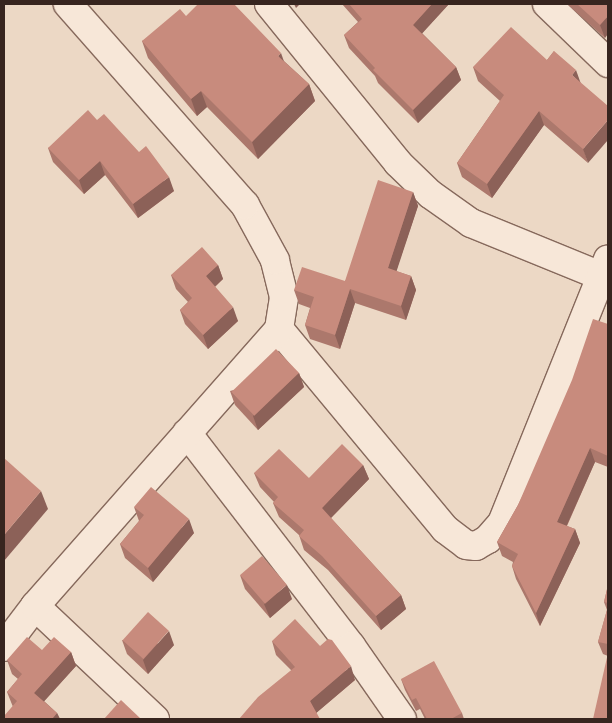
<!DOCTYPE html>
<style>
body{margin:0}
#map{position:relative;width:612px;height:723px;overflow:hidden;background:#ecd8c5;font-family:"Source Serif 4",serif}
div>[style]{position:absolute}
.roads{filter:drop-shadow(1px 0 #86695c) drop-shadow(-1px 0 #86695c) drop-shadow(0 1px #86695c) drop-shadow(0 -1px #86695c)}
.minor>*{height:28px;margin:-14px;padding:0 14px;transform-origin:14px;border-radius:14px;background:#f7e7d8}
.wall>*{inset:0;background:#ac786c}
.shaded-wall>*{inset:0;background:#8c6158}
.building>*{inset:0;background:#c88b7d;transform-origin:0 0}
span{translate:-50% -50%;white-space:nowrap;text-align:center;line-height:1.15;-webkit-text-stroke:5px #f4e4d5;paint-order:stroke}
.frame{position:absolute;inset:0;border:5px solid #37251f;pointer-events:none}
</style>
<div id="map">
<div class="roads">
<div class="minor">
<div style="left:269px;top:4px;width:205px;rotate:50.9deg"></div>
<div style="left:398px;top:163px;width:45px;rotate:44.1deg"></div>
<div style="left:430px;top:194px;width:50px;rotate:35.3deg"></div>
<div style="left:471px;top:223px;width:140px;rotate:22.2deg"></div>
<div style="left:547px;top:4px;width:85px;rotate:44deg"></div>
<div style="left:279px;top:329px;width:260px;rotate:50.3deg"></div>
<div style="left:445px;top:529px;width:26px;rotate:37deg"></div>
<div style="left:466px;top:545px;width:10px;rotate:6deg"></div>
<div style="left:476px;top:546px;width:14px;rotate:-30deg"></div>
<div style="left:488px;top:539px;width:21px;rotate:-49deg"></div>
<div style="left:502px;top:523px;width:284px;rotate:-68.1deg"></div>
<div style="left:187px;top:433px;width:269px;rotate:52.4deg"></div>
<div style="left:351px;top:646px;width:89px;rotate:55.1deg"></div>
<div style="left:35px;top:606px;width:165px;rotate:43.3deg"></div>
<div style="left:4px;top:647px;width:51px;rotate:-52.9deg"></div>
<div style="left:35px;top:606px;width:369px;rotate:-48.6deg"></div>
<div style="left:279px;top:329px;width:32px;rotate:-81deg"></div>
<div style="left:284px;top:297px;width:38px;rotate:-104deg"></div>
<div style="left:275px;top:260px;width:63px;rotate:-118.6deg"></div>
<div style="left:245px;top:205px;width:268px;rotate:-131.4deg"></div>
</div>
</div>
<div class="wall">
<div style="clip-path:polygon(342px 4px,449px 4px,422px 33px,456px 67px,461px 80px,418px 123px,378px 83px,375px 76px,349px 48px,344px 35px,358px 22px)"></div>
<div style="clip-path:polygon(567px 4px,608px 4px,605px 38px)"></div>
<div style="clip-path:polygon(186px 16px,284px 61px,309px 84px,315px 101px,258px 159px,207px 107px,197px 116px,148px 58px,142px 41px)"></div>
<div style="clip-path:polygon(554px 51px,588px 163px,544px 125px,492px 198px,462px 177px,457px 163px,500px 101px,478px 81px,473px 67px,547px 60px)"></div>
<div style="clip-path:polygon(97px 120px,174px 191px,138px 218px,105px 175px,84px 194px,53px 162px,48px 148px)"></div>
<div style="clip-path:polygon(413px 192px,418px 206px,396px 271px,411px 276px,416px 290px,406px 320px,355px 303px,340px 349px,310px 339px,305px 325px,310px 308px,299px 304px,294px 290px,345px 281px)"></div>
<div style="clip-path:polygon(218px 265px,223px 279px,215px 287px,238px 321px,208px 349px,185px 324px,180px 310px,188px 302px,176px 289px,171px 275px)"></div>
<div style="clip-path:polygon(608px 324px,608px 467px,595px 462px,567px 526px,575px 529px,580px 543px,540px 626px,516px 579px,512px 566px,513px 562px,502px 556px,497px 542px,518px 505px)"></div>
<div style="clip-path:polygon(299px 373px,304px 387px,258px 430px,235px 405px,230px 391px)"></div>
<div style="clip-path:polygon(363px 465px,369px 479px,331px 518px,401px 595px,406px 609px,381px 630px,328px 570px,304px 550px,299px 535px,279px 517px,273px 503px,274px 502px,260px 487px,254px 473px,309px 478px)"></div>
<div style="clip-path:polygon(134px 507px,194px 533px,153px 582px,125px 558px,120px 544px,139px 521px)"></div>
<div style="clip-path:polygon(240px 575px,292px 599px,270px 618px,245px 589px)"></div>
<div style="clip-path:polygon(608px 585px,608px 719px,608px 656px,603px 654px,598px 642px,607px 610px,604px 602px)"></div>
<div style="clip-path:polygon(122px 640px,174px 645px,148px 674px,127px 654px)"></div>
<div style="clip-path:polygon(272px 641px,320px 646px,355px 680px,316px 713px,291px 670px,276px 655px)"></div>
<div style="clip-path:polygon(42px 650px,71px 652px,76px 666px,44px 701px,57px 713px,60px 719px,4px 719px,13px 707px,7px 692px,18px 679px,12px 674px,7px 660px)"></div>
<div style="clip-path:polygon(401px 679px,462px 713px,464px 719px,425px 719px,420px 709px,416px 711px,405px 690px)"></div>
</div>
<div class="shaded-wall">
<div style="clip-path:polygon(294px 4px,300px 4px,296px 8px)"></div>
<div style="clip-path:polygon(432px 4px,449px 4px,418px 38px,413px 25px)"></div>
<div style="clip-path:polygon(608px 16px,608px 34px,605px 38px,600px 25px)"></div>
<div style="clip-path:polygon(281px 53px,287px 70px,278px 56px)"></div>
<div style="clip-path:polygon(456px 67px,461px 80px,418px 123px,413px 110px)"></div>
<div style="clip-path:polygon(576px 70px,581px 84px,572px 75px)"></div>
<div style="clip-path:polygon(309px 84px,315px 101px,258px 159px,252px 142px)"></div>
<div style="clip-path:polygon(201px 91px,207px 107px,197px 116px,191px 99px)"></div>
<div style="clip-path:polygon(539px 111px,544px 125px,492px 198px,487px 184px)"></div>
<div style="clip-path:polygon(608px 120px,608px 140px,588px 163px,583px 149px)"></div>
<div style="clip-path:polygon(100px 161px,105px 175px,84px 194px,79px 180px)"></div>
<div style="clip-path:polygon(169px 177px,174px 191px,138px 218px,133px 204px)"></div>
<div style="clip-path:polygon(413px 192px,418px 206px,393px 282px,388px 268px)"></div>
<div style="clip-path:polygon(218px 265px,223px 279px,211px 290px,206px 276px)"></div>
<div style="clip-path:polygon(411px 276px,416px 290px,406px 320px,401px 306px)"></div>
<div style="clip-path:polygon(350px 289px,355px 303px,340px 349px,335px 335px)"></div>
<div style="clip-path:polygon(233px 307px,238px 321px,208px 349px,203px 335px)"></div>
<div style="clip-path:polygon(299px 373px,304px 387px,258px 430px,253px 416px)"></div>
<div style="clip-path:polygon(590px 448px,595px 462px,562px 536px,557px 522px)"></div>
<div style="clip-path:polygon(363px 465px,369px 479px,327px 522px,322px 508px)"></div>
<div style="clip-path:polygon(41px 491px,48px 509px,4px 561px,4px 535px)"></div>
<div style="clip-path:polygon(189px 519px,194px 533px,153px 582px,148px 568px)"></div>
<div style="clip-path:polygon(575px 529px,580px 543px,540px 626px,536px 613px)"></div>
<div style="clip-path:polygon(287px 585px,292px 599px,270px 618px,264px 604px)"></div>
<div style="clip-path:polygon(401px 595px,406px 609px,381px 630px,376px 616px)"></div>
<div style="clip-path:polygon(169px 631px,174px 645px,148px 674px,143px 660px)"></div>
<div style="clip-path:polygon(71px 652px,76px 666px,39px 707px,34px 693px)"></div>
<div style="clip-path:polygon(351px 666px,355px 680px,315px 714px,310px 701px)"></div>
<div style="clip-path:polygon(57px 713px,60px 719px,52px 719px)"></div>
</div>
<div class="building">
<div style="clip-path:polygon(198px 4px,234px 4px,281px 53px,278px 56px,309px 84px,252px 142px,201px 91px,191px 99px,142px 41px,180px 9px,186px 16px)"></div>
<div style="clip-path:polygon(349px 4px,432px 4px,413px 25px,456px 67px,413px 110px,373px 70px,375px 68px,344px 35px,362px 19px)"></div>
<div style="clip-path:polygon(577px 4px,608px 4px,608px 16px,600px 25px)"></div>
<div style="clip-path:polygon(511px 27px,547px 60px,554px 51px,576px 70px,572px 75px,608px 106px,608px 120px,583px 149px,539px 111px,487px 184px,457px 163px,504px 95px,473px 67px)"></div>
<div style="clip-path:polygon(88px 110px,97px 120px,104px 114px,139px 152px,146px 146px,169px 177px,133px 204px,100px 161px,79px 180px,48px 148px)"></div>
<div style="clip-path:polygon(378px 180px,413px 192px,388px 268px,411px 276px,401px 306px,350px 289px,335px 335px,305px 325px,314px 297px,294px 290px,302px 267px,345px 281px)"></div>
<div style="clip-path:polygon(202px 247px,218px 265px,206px 276px,233px 307px,203px 335px,180px 310px,192px 298px,171px 275px)"></div>
<div style="clip-path:polygon(593px 319px,608px 324px,608px 456px,590px 448px,557px 522px,575px 529px,536px 613px,512px 566px,518px 554px,497px 542px,518px 505px,572px 380px)"></div>
<div style="left:276px;top:349px;width:33px;height:62px;rotate:46deg"></div>
<div style="clip-path:polygon(342px 444px,363px 465px,322px 508px,401px 595px,376px 616px,322px 556px,299px 536px,304px 530px,273px 503px,278px 497px,254px 473px,279px 449px,309px 478px)"></div>
<div style="clip-path:polygon(4px 458px,41px 491px,4px 535px)"></div>
<div style="clip-path:polygon(151px 487px,189px 519px,148px 568px,120px 544px,144px 515px,134px 507px)"></div>
<div style="left:262px;top:556px;width:38px;height:29px;rotate:49deg"></div>
<div style="clip-path:polygon(608px 585px,608px 603px,604px 602px)"></div>
<div style="clip-path:polygon(608px 606px,608px 644px,598px 642px)"></div>
<div style="left:148px;top:612px;width:28px;height:38px;rotate:42deg"></div>
<div style="clip-path:polygon(295px 619px,320px 646px,328px 639px,332px 640px,351px 666px,310px 701px,320px 719px,239px 719px,258px 697px,295px 667px,272px 641px)"></div>
<div style="clip-path:polygon(27px 637px,42px 650px,54px 637px,71px 652px,34px 693px,57px 713px,52px 719px,4px 719px,4px 716px,17px 701px,7px 692px,22px 674px,7px 660px)"></div>
<div style="clip-path:polygon(608px 653px,608px 719px,593px 719px)"></div>
<div style="clip-path:polygon(434px 661px,462px 713px,451px 719px,427px 719px,416px 698px,412px 700px,401px 679px)"></div>
<div style="clip-path:polygon(121px 700px,141px 719px,104px 719px)"></div>
</div>
<div class="frame"></div>
</div>
